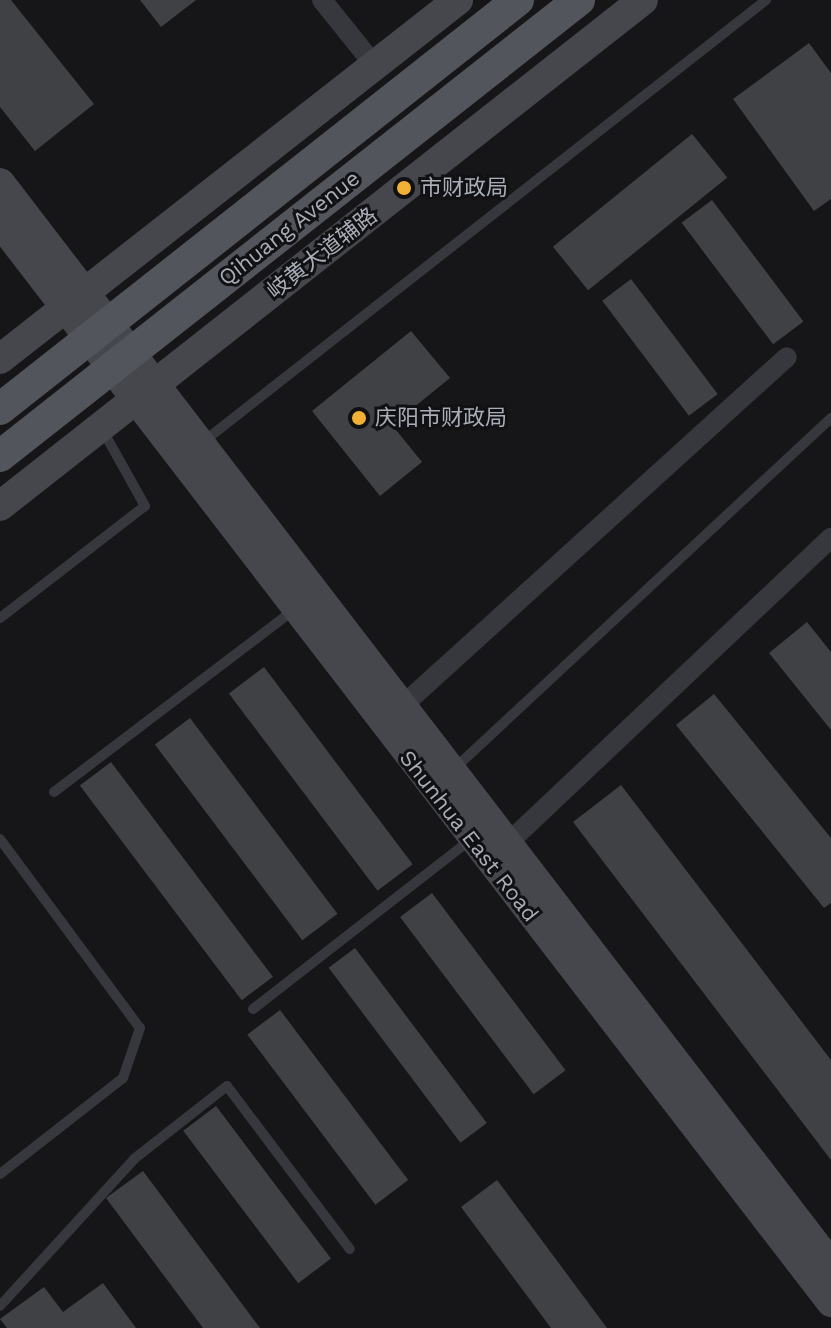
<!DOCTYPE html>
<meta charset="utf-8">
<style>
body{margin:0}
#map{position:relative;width:831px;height:1328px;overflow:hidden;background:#161618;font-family:"Work Sans","Noto Sans SC",sans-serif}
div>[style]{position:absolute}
.building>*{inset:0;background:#404145;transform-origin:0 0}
.lane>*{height:10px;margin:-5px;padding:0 5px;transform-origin:5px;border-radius:5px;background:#37383d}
.street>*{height:20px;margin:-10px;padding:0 10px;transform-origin:10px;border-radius:10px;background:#37383d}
.secondary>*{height:30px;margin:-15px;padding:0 15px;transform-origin:15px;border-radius:15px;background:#45474d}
.primary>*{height:32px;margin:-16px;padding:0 16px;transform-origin:16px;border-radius:16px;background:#53555c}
.dots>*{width:22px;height:22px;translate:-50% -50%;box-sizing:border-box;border:4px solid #111113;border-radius:50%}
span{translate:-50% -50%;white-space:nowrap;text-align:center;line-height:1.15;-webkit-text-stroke:6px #111113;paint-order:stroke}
.poi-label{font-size:22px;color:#a8adb8}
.left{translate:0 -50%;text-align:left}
.street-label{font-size:22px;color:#a8adb8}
</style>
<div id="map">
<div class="building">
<div style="clip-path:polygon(0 0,11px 0,94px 104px,35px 151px,0 107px)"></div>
<div style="clip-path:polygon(140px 0,196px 0,161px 27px)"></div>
<div style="clip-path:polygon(809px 43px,831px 73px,831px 199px,814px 211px,733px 99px)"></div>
<div style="left:692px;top:134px;width:56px;height:179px;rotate:51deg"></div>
<div style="left:712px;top:200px;width:152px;height:38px;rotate:53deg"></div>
<div style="left:631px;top:279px;width:144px;height:36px;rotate:53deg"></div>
<div style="clip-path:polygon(411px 331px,450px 378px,392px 425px,422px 462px,380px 496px,312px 411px)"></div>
<div style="clip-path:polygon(807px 622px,831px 652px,831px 730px,769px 653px)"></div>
<div style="left:264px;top:667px;width:247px;height:44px;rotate:53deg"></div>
<div style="clip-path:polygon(714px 694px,831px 838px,831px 903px,824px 908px,676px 725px)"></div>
<div style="left:190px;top:718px;width:245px;height:44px;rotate:53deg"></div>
<div style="left:111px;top:762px;width:269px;height:39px;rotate:53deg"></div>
<div style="clip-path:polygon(621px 785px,831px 1060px,831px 1160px,573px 822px)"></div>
<div style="left:432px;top:893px;width:222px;height:40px;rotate:53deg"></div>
<div style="left:355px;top:948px;width:219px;height:33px;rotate:53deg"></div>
<div style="left:280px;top:1010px;width:213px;height:41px;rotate:53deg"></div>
<div style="left:216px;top:1106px;width:191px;height:41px;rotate:53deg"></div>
<div style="clip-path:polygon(143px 1171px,260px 1328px,203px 1328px,106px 1198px)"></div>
<div style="clip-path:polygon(497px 1180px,607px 1328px,551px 1328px,461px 1207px)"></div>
<div style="clip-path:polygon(103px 1283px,136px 1328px,7px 1328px,0 1319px,44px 1287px,63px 1312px)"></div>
</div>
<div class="lane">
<div style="left:203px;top:442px;width:716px;rotate:-38.13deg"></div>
<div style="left:0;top:618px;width:183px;rotate:-37.7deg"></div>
<div style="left:145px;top:506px;width:86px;rotate:-119.2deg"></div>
<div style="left:454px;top:769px;width:515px;rotate:-42.95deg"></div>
<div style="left:54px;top:792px;width:301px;rotate:-37.2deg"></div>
<div style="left:0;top:839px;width:235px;rotate:53.5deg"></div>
<div style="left:140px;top:1028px;width:53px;rotate:108.8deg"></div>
<div style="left:123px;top:1078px;width:156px;rotate:142deg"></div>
<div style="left:253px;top:1009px;width:275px;rotate:-37.9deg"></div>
<div style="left:0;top:1306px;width:199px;rotate:-47.6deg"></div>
<div style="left:134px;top:1159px;width:118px;rotate:-38.1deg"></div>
<div style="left:227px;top:1086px;width:204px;rotate:53deg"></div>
</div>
<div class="street">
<div style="left:322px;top:0;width:85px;rotate:51.2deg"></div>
<div style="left:400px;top:708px;width:522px;rotate:-42.21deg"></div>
<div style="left:506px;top:845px;width:447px;rotate:-43.4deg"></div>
</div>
<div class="secondary">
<div style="left:0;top:183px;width:1364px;rotate:52.47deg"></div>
<div style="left:0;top:222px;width:1363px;rotate:52.42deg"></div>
<div style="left:0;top:359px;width:582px;rotate:-38.09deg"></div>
<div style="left:0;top:506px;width:818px;rotate:-38.2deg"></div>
</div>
<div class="primary">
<div style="left:0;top:409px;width:660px;rotate:-38.29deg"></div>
<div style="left:0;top:456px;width:737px;rotate:-38.22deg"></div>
</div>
<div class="dots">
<div style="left:404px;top:188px;background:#f2b134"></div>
<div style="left:359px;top:418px;background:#f2b134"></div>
</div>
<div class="poi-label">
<span class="left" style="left:420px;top:188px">市财政局</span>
<span class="left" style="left:375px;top:418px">庆阳市财政局</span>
</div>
<div class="street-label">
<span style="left:289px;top:228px;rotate:-38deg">Qihuang Avenue</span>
<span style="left:322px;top:253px;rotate:-38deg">岐黄大道辅路</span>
<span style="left:469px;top:836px;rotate:52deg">Shunhua East Road</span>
</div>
</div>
